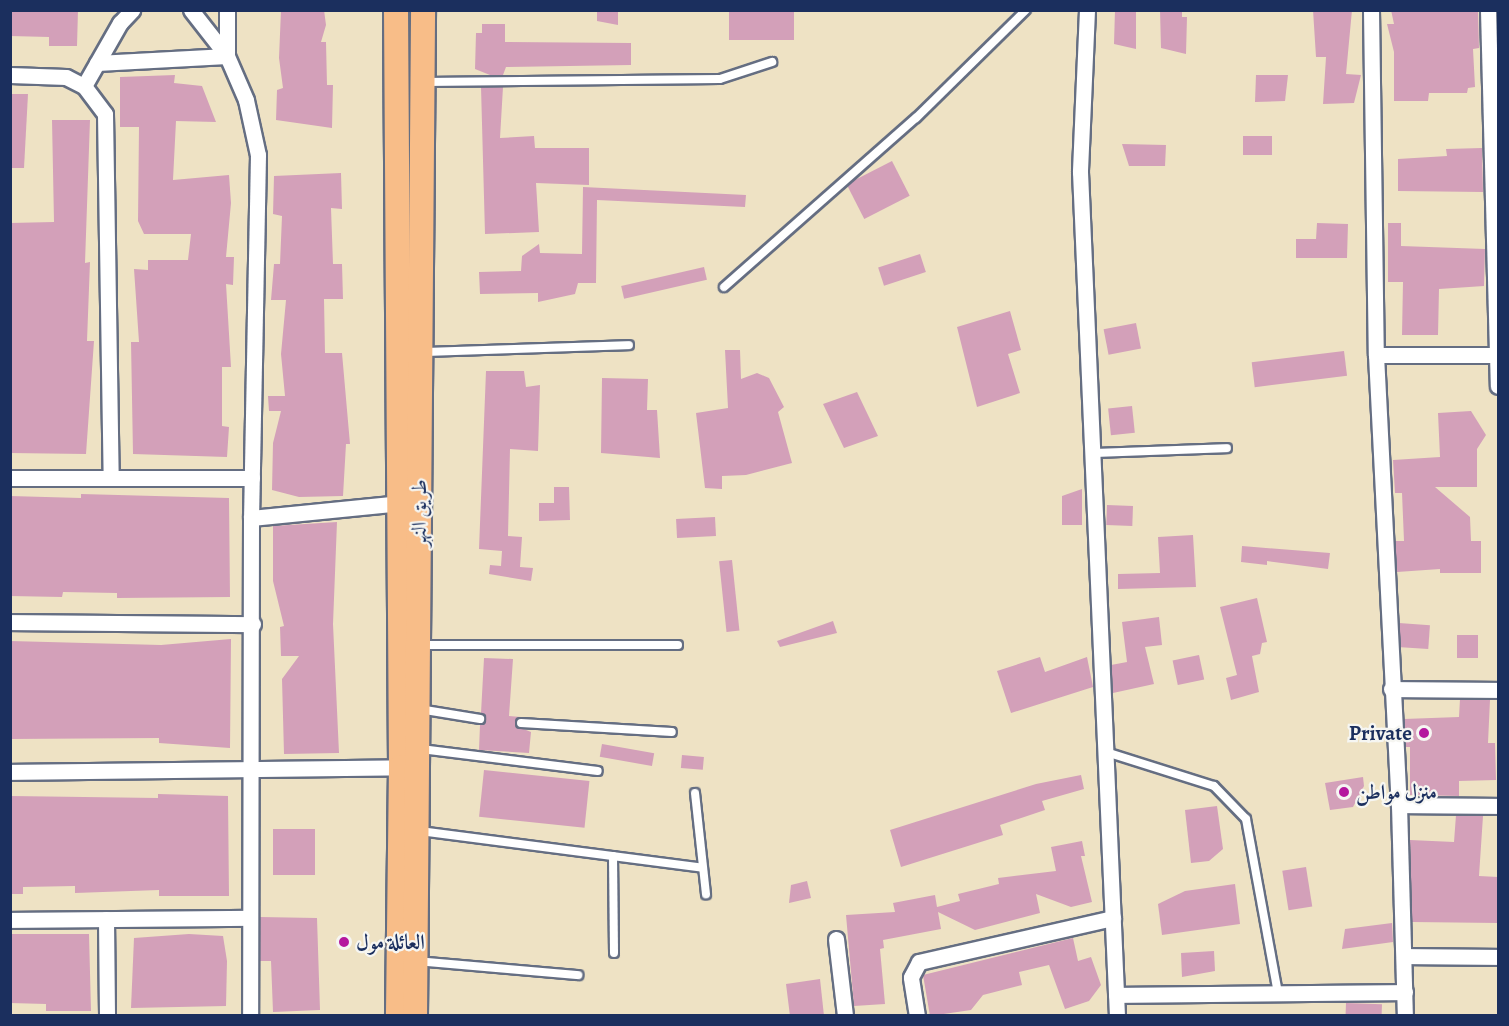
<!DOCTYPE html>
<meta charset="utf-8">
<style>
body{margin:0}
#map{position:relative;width:1509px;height:1026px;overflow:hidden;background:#eee2c4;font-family:Alegreya,Amiri,serif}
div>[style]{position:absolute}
.building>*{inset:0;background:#d3a0b9;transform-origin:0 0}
.roads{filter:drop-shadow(2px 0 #656e82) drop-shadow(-2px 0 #656e82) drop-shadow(0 2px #656e82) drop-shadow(0 -2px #656e82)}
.lane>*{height:8px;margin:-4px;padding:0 4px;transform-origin:4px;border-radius:4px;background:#fff}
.street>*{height:15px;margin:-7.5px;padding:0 7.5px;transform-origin:7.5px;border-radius:7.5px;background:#fff}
.primary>*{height:24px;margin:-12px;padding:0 12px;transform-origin:12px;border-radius:12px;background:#f8bd88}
.dots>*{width:16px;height:16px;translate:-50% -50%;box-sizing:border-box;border:3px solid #f6f6f2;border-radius:50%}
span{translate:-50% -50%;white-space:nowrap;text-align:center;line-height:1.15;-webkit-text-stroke:4.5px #f6f6f2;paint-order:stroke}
.street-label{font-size:21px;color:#1b2f5e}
.poi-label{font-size:21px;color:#1b2f5e;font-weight:700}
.right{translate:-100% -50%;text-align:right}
.left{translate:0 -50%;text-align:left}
.frame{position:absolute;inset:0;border:12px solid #1b2f5e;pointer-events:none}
</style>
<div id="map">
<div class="building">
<div style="clip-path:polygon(10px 10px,78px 10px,77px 46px,49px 46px,49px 37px,10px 36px)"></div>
<div style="clip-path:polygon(281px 10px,324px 10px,326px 25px,321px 42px,326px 42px,327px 85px,333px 85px,332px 128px,276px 120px,277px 90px,283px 88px,279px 58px)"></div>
<div style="clip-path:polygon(597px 10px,618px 10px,618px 25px,597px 21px)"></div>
<div style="left:729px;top:10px;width:65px;height:30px"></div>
<div style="clip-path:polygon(1115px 10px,1136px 10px,1136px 49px,1114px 44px)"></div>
<div style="clip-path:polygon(1160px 10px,1182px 10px,1182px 17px,1187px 17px,1186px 54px,1161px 48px)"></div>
<div style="clip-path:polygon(1313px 10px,1352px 10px,1346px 74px,1361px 75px,1354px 103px,1323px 104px,1326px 57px,1316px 57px)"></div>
<div style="clip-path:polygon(1391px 10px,1478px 10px,1479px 48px,1473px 49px,1475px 87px,1468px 88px,1467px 93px,1429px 93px,1428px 101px,1394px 101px,1394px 52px,1387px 24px,1394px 24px)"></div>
<div style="clip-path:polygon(482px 24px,505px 24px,505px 42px,631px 43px,631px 65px,506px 67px,503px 75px,490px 75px,475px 69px,476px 33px,482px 33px)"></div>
<div style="clip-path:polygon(175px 75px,174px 83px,202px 86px,216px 122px,176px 121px,173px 180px,229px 175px,231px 203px,226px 257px,234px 257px,233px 285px,226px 284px,231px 367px,222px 367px,222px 426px,229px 427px,227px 457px,133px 454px,131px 342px,139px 342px,134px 269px,148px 270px,148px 260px,188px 260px,191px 234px,144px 234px,138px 221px,139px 127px,120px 127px,120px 77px)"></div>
<div style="clip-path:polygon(1256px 75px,1288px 75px,1285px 101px,1255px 102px)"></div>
<div style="clip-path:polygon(481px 87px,503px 87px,500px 138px,534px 136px,535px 148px,589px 148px,589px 185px,536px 183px,539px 232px,485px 234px)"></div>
<div style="clip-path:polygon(10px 94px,28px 94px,24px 168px,10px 168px)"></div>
<div style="clip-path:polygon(52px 120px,90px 120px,85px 263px,90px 262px,87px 341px,94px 341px,86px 454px,10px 453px,10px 223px,54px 222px)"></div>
<div style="left:1272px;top:136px;width:19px;height:29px;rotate:90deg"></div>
<div style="clip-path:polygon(1122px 144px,1166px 145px,1165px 166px,1129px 166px)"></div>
<div style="clip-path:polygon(1482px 148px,1483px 192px,1398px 191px,1398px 159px,1447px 156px,1446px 149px)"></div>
<div style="left:892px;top:161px;width:39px;height:51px;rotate:63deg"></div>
<div style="clip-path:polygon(341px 173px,342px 209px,331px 208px,333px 264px,342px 264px,343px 299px,324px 299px,325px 353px,342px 353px,350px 444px,346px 444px,343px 496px,299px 497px,272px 490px,273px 443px,281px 411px,269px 411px,268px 396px,285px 396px,281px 354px,286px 300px,271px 300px,274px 264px,280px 264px,282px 216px,273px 214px,274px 176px)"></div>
<div style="clip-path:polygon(583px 187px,746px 195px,745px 207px,597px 200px,596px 283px,578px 283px,575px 294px,538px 302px,538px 293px,480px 294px,479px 272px,521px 271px,522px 256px,539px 244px,540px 253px,582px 254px)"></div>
<div style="clip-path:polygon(1317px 223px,1348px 224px,1347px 258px,1296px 258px,1296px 239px,1316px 239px)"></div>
<div style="clip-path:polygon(1388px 223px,1401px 223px,1401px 246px,1485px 249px,1484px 286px,1439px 289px,1438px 335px,1402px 335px,1403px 282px,1388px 282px)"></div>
<div style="left:920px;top:254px;width:19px;height:44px;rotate:72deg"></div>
<div style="left:704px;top:267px;width:13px;height:85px;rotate:77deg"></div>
<div style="clip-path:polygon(1010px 311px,1021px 350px,1008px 354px,1020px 393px,977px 407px,957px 327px)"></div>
<div style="left:1136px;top:323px;width:26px;height:33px;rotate:79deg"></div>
<div style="clip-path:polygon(725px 350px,740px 350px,741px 379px,757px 373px,769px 378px,784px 407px,778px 412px,792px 463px,746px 475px,722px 476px,722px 489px,705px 488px,696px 413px,728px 408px)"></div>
<div style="left:1344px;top:351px;width:25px;height:93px;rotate:83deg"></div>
<div style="clip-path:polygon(486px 371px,524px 371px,526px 387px,540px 385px,538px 451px,510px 449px,508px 536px,522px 537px,520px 567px,533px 568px,531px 581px,489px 574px,490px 565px,501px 566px,502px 551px,479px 549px)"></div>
<div style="clip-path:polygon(602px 378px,648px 379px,647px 410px,657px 410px,660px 458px,601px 453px)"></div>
<div style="clip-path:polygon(857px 392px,878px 436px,844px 448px,823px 404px)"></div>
<div style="left:1132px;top:406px;width:27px;height:24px;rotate:84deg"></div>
<div style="clip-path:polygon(1471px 411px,1486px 435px,1477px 449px,1477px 487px,1435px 487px,1470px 517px,1471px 541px,1481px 541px,1481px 573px,1440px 573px,1440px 569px,1397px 572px,1395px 541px,1404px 541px,1402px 493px,1395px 493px,1393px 460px,1440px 457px,1438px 413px)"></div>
<div style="clip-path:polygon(554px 487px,569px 487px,570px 520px,539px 521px,539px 503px,554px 503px)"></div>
<div style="clip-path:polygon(1082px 489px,1082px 525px,1062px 525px,1062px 496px)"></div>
<div style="clip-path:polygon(81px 494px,229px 498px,230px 597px,117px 598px,117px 593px,63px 592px,62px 597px,10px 596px,10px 496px,81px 498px)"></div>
<div style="left:1107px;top:505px;width:26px;height:20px;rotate:2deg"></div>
<div style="left:715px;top:517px;width:19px;height:39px;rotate:87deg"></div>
<div style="clip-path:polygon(337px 522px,333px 624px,339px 753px,284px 754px,282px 679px,299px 656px,281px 656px,280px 627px,284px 626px,273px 581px,273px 526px)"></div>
<div style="clip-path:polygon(1193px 535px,1196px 587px,1118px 589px,1118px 574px,1160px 573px,1158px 537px)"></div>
<div style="clip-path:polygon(1242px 546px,1330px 553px,1328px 569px,1267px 561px,1267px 565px,1241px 562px)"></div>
<div style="left:732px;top:560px;width:71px;height:13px;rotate:84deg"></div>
<div style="clip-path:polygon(1257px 598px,1267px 642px,1262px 643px,1260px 654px,1252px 656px,1259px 692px,1231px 700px,1226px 678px,1237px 675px,1220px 607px)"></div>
<div style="clip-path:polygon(1159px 617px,1162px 645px,1145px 647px,1154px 684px,1113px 693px,1111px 665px,1127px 662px,1122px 622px)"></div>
<div style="clip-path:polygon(833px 621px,837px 633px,780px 647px,777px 641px)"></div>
<div style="left:1399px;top:623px;width:31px;height:24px;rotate:4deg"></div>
<div style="left:1457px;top:635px;width:21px;height:23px"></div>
<div style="clip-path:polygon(231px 639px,230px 748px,159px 743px,159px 738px,10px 739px,10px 641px,161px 645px)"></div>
<div style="left:1199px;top:655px;width:25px;height:27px;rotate:78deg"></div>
<div style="clip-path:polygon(1040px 657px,1045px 672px,1087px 657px,1093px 687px,1011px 713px,997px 671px)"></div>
<div style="clip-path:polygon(484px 658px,513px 659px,509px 716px,521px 717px,516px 726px,531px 732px,529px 753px,479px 750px,480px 725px,486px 719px,481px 713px)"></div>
<div style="clip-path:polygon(1460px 699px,1490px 700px,1488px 743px,1495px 743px,1496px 780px,1459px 781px,1459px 796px,1410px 795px,1410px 747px,1406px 747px,1404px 719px,1459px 717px)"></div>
<div style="left:602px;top:744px;width:53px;height:13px;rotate:10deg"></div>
<div style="left:682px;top:755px;width:22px;height:13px;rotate:5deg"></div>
<div style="left:484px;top:770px;width:106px;height:47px;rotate:6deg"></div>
<div style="clip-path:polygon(1081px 775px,1084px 789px,1042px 801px,1045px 810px,1000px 825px,1003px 835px,901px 867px,890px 830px,1036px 784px)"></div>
<div style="clip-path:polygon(1363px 777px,1364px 786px,1353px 807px,1330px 810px,1325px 783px)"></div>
<div style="clip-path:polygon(158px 794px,228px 796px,229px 896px,159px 896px,159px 890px,75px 893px,75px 886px,23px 887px,23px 894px,10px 894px,10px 796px,158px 798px)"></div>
<div style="clip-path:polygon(1217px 806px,1223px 849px,1209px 861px,1191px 863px,1185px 810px)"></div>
<div style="clip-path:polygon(1456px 815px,1483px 816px,1479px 876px,1498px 877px,1498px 923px,1412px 922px,1410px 840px,1454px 842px)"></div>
<div style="left:273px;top:829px;width:42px;height:46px"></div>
<div style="clip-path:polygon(1082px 841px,1085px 856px,1081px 856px,1092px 902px,1071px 907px,1036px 894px,1040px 913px,975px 930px,938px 912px,941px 929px,883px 940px,884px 948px,880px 949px,885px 1004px,854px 1006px,846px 915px,895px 912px,893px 903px,935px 895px,937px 907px,960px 901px,958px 894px,999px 884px,998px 878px,1056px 871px,1051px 847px)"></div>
<div style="left:1306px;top:867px;width:40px;height:24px;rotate:81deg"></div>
<div style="clip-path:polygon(807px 881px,811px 898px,789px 903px,791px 885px)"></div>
<div style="clip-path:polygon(1235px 884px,1240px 924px,1162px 935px,1158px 904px,1185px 891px)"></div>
<div style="clip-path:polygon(260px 917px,317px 918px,320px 1010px,273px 1012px,271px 961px,260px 961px)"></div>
<div style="clip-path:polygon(1392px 923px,1393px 942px,1342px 949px,1345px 929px)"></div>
<div style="clip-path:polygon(10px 934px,89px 934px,91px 1011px,46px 1011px,46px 1004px,10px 1003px)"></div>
<div style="clip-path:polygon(189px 934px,223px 936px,227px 961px,226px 1006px,131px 1008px,134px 938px)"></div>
<div style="clip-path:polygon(1073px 938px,1078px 961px,1091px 957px,1101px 985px,1089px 1001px,1065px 1009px,1049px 965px,1019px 972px,1022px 985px,983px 995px,971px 1010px,930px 1016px,923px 975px)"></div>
<div style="clip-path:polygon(1214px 951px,1215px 971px,1182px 977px,1181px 953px)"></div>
<div style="clip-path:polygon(820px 979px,824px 1016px,790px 1016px,786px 984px)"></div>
<div style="left:1346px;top:1003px;width:36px;height:13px;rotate:2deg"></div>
</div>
<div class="roads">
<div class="lane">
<div style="left:424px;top:82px;width:296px;rotate:-0.6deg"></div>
<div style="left:720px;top:79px;width:55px;rotate:-18.1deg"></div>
<div style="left:724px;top:287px;width:256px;rotate:-41.4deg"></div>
<div style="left:916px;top:118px;width:154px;rotate:-44.5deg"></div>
<div style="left:422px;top:352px;width:207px;rotate:-1.9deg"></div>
<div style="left:1092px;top:453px;width:135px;rotate:-2.1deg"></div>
<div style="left:420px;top:645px;width:258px"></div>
<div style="left:419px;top:709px;width:62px;rotate:9.3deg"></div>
<div style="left:521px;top:723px;width:151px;rotate:3.4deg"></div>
<div style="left:421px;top:749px;width:178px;rotate:7.1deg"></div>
<div style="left:1106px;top:752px;width:113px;rotate:17.5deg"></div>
<div style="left:1214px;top:786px;width:46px;rotate:45.9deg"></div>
<div style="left:1246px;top:819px;width:177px;rotate:79.6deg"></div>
<div style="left:695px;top:793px;width:102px;rotate:83.8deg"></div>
<div style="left:420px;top:831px;width:285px;rotate:7.4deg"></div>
<div style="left:613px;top:856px;width:97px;rotate:89.4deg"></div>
<div style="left:417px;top:961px;width:162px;rotate:5deg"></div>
</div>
<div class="street">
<div style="left:191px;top:10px;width:58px;rotate:52deg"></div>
<div style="left:227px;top:56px;width:48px;rotate:66.6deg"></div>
<div style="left:246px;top:100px;width:56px;rotate:77.7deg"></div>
<div style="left:258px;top:155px;width:363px;rotate:91.1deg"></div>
<div style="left:251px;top:518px;width:498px;rotate:90.1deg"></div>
<div style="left:1087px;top:10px;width:162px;rotate:92.5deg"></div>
<div style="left:1080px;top:172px;width:845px;rotate:87.49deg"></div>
<div style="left:1371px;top:10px;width:345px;rotate:89.2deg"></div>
<div style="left:1376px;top:355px;width:451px;rotate:87.1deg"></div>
<div style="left:1399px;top:805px;width:211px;rotate:88.4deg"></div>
<div style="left:1488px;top:10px;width:376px;rotate:88.5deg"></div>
<div style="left:97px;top:63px;width:130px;rotate:-3.1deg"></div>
<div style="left:227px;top:56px;width:46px;rotate:-90deg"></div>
<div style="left:10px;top:75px;width:56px;rotate:2deg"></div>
<div style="left:66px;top:77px;width:20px;rotate:27deg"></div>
<div style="left:84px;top:86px;width:35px;rotate:53deg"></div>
<div style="left:105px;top:114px;width:362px;rotate:89.1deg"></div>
<div style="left:84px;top:86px;width:73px;rotate:-60.3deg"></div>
<div style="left:120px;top:23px;width:18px;rotate:-47deg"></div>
<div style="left:1376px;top:355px;width:122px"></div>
<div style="left:10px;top:478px;width:242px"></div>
<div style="left:251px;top:518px;width:151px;rotate:-5.7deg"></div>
<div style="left:10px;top:622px;width:243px;rotate:0.5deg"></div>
<div style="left:1391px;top:689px;width:107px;rotate:0.5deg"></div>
<div style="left:10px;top:772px;width:391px;rotate:-0.7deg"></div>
<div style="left:1399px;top:805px;width:99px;rotate:0.6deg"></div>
<div style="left:106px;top:919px;width:97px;rotate:89.4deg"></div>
<div style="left:10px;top:920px;width:239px;rotate:-0.5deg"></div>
<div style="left:836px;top:939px;width:78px;rotate:83.3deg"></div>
<div style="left:1405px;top:956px;width:93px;rotate:0.6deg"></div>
<div style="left:1116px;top:995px;width:289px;rotate:-0.6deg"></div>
<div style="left:917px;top:1016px;width:39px;rotate:-99deg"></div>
<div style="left:911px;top:977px;width:17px;rotate:-62deg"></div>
<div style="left:919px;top:962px;width:199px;rotate:-12.8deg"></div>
</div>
<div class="primary">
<div style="left:396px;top:10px;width:757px;rotate:89.62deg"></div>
<div style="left:401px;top:767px;width:249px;rotate:90.7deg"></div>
<div style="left:415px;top:1016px;width:1006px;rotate:-89.54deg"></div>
</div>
</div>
<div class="dots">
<div style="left:1424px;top:733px;background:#b5179e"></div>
<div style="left:1344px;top:792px;background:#b5179e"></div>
<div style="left:344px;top:942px;background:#b5179e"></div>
</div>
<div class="street-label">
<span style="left:419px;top:513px;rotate:-90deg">طريق النهر</span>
</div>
<div class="poi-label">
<span class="right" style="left:1412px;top:733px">Private</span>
<span class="left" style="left:1356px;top:792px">منزل مواطن</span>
<span class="left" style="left:356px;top:942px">العائلة مول</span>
</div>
<div class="frame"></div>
</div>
